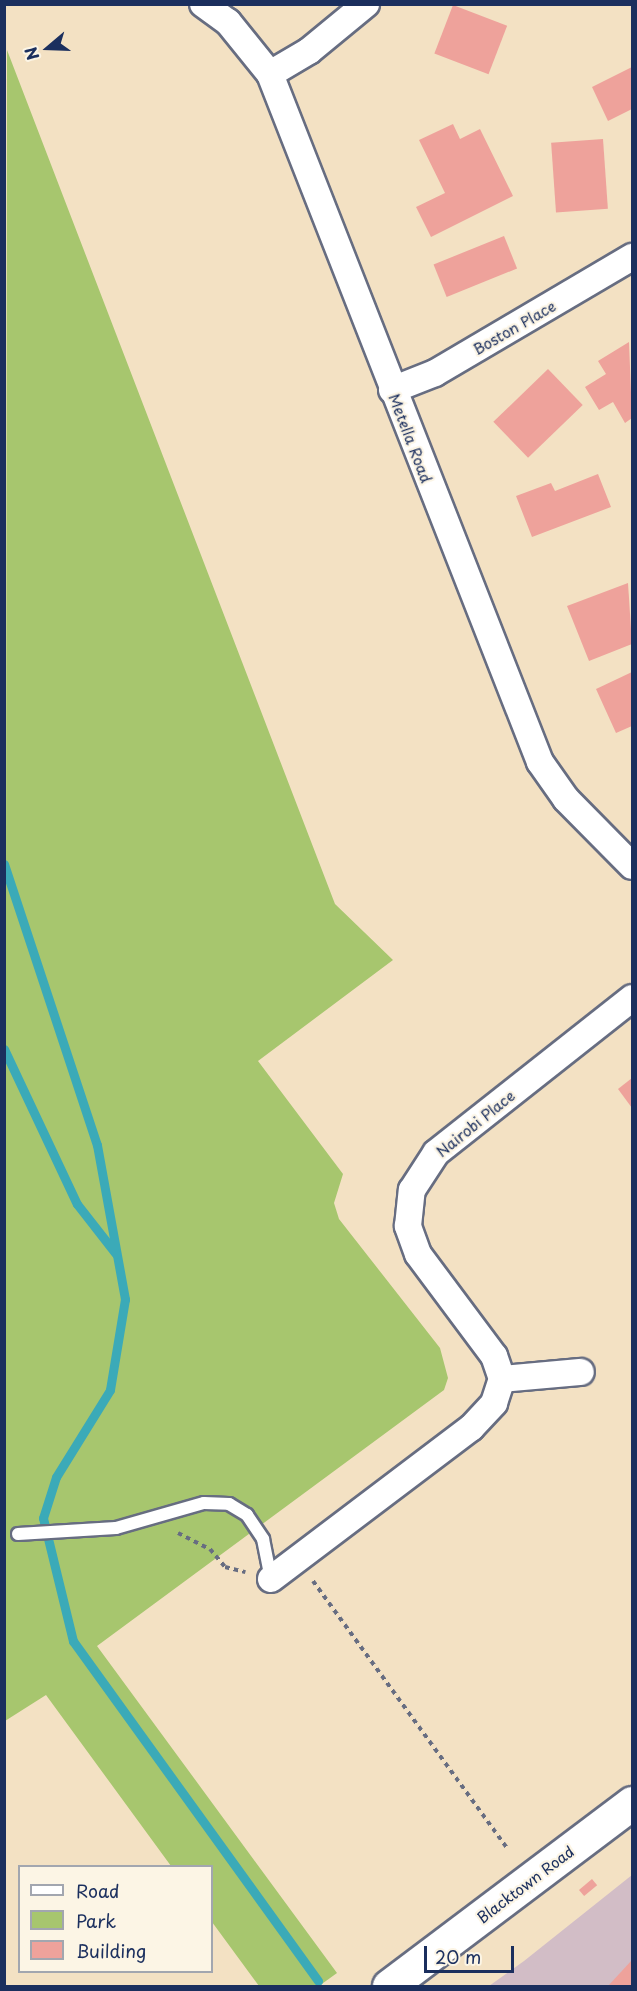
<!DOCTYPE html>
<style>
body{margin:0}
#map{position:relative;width:637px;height:1991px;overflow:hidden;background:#f3e1c3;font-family:"Playpen Sans",sans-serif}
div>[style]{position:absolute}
.industrial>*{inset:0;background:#d2bdc6}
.green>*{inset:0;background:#a7c66e}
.stream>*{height:9px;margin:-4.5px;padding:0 4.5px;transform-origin:4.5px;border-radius:4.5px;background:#3baab8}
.building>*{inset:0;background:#eea29b;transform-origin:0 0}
.path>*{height:4px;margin-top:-2px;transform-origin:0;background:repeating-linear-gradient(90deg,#676d81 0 4.5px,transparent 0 9px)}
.roads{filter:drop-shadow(2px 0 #676d81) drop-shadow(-2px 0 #676d81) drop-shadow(0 2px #676d81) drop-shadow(0 -2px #676d81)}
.service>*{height:12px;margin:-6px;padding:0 6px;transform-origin:6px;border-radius:6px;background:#fff}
.minor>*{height:26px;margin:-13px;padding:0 13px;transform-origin:13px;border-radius:13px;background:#fff}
.secondary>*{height:33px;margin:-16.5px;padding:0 16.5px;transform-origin:16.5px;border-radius:16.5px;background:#fff}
span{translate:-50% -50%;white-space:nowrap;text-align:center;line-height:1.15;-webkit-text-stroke:4.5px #fcf5e5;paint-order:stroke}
.street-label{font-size:15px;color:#1b2f5e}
.frame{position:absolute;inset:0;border:6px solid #1b2f5e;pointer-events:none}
.legend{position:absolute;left:18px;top:1865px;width:195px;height:108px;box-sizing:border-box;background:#fcf5e5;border:2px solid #a2a6af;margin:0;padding:8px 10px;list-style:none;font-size:18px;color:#1b2f5e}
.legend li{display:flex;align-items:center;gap:12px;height:30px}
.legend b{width:30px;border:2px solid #a2a6af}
.north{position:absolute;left:18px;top:18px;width:60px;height:60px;-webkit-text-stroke:4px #fcf5e5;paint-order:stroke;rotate:251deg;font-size:16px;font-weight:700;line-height:24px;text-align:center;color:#1b2f5e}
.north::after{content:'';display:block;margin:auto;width:21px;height:27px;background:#1b2f5e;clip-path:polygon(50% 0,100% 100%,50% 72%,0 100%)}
.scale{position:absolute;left:424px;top:1946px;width:90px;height:27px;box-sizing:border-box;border:3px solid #1b2f5e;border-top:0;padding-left:8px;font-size:18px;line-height:21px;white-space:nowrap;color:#1b2f5e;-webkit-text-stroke:4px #fcf5e5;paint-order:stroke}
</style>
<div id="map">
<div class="industrial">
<div style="clip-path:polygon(632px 1875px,632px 1986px,489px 1986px,524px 1961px)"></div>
</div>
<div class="green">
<div style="clip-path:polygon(7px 50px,335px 904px,393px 960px,258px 1061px,343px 1174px,334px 1203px,339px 1219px,440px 1348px,448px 1378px,444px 1390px,97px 1646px,337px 1973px,319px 1986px,259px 1986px,212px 1922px,212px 1866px,171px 1866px,46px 1695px,5px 1721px)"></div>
</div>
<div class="stream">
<div style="left:4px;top:864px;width:296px;rotate:71.7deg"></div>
<div style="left:97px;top:1145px;width:157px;rotate:79.7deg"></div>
<div style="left:125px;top:1299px;width:92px;rotate:99.4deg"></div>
<div style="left:110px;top:1390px;width:102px;rotate:121.8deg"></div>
<div style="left:56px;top:1477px;width:43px;rotate:107.6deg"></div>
<div style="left:43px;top:1518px;width:127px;rotate:76.3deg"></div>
<div style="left:73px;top:1641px;width:419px;rotate:54.2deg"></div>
<div style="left:4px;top:1049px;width:171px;rotate:64.8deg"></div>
<div style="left:77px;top:1204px;width:63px;rotate:52deg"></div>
</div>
<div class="building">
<div style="left:453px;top:5px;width:58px;height:52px;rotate:21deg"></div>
<div style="clip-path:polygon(632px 67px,632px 109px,608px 121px,592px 87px)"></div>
<div style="clip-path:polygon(453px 124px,460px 139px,480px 129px,513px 196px,431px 237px,416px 207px,445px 193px,419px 140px)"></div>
<div style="left:603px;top:139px;width:70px;height:52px;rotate:86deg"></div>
<div style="left:504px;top:236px;width:35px;height:76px;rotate:68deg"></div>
<div style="clip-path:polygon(629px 342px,632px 418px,625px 423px,613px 402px,599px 410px,585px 387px,606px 374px,598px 361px)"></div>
<div style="left:548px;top:369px;width:50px;height:76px;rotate:46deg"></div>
<div style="clip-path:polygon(598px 474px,611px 507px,532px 537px,516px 496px,551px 483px,555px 491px)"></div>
<div style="clip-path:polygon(628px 583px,632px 644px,589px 661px,567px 606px)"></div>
<div style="clip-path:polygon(632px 672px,632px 726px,616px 733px,596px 689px)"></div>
<div style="clip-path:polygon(632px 1078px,632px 1108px,618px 1089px)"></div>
<div style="left:592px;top:1879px;width:8px;height:17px;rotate:50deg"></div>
<div style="clip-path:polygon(632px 1960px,632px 1986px,608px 1986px)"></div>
</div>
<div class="path">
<div style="left:178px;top:1533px;width:36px;rotate:27deg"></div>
<div style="left:210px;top:1549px;width:23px;rotate:50deg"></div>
<div style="left:225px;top:1567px;width:21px;rotate:14deg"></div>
<div style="left:313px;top:1581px;width:329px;rotate:54deg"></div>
</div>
<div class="roads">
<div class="service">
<div style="left:18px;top:1534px;width:98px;rotate:-3.5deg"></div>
<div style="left:116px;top:1528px;width:91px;rotate:-15.9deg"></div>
<div style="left:204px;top:1503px;width:25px;rotate:2deg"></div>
<div style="left:229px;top:1504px;width:21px;rotate:31deg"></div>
<div style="left:247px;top:1515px;width:29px;rotate:56deg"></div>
<div style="left:263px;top:1539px;width:41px;rotate:78.7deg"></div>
</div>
<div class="minor">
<div style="left:203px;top:4px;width:31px;rotate:36deg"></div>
<div style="left:228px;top:22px;width:67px;rotate:51.1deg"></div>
<div style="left:270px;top:74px;width:739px;rotate:68.57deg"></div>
<div style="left:540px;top:762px;width:45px;rotate:54.9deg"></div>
<div style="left:566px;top:799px;width:94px;rotate:45.4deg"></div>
<div style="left:270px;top:74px;width:45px;rotate:-30.5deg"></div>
<div style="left:309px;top:51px;width:74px;rotate:-39.5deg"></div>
<div style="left:392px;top:390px;width:46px;rotate:-21.6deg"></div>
<div style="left:435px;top:373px;width:229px;rotate:-30.5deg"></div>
<div style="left:502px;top:1379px;width:79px;rotate:-5.1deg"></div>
<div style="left:271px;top:1579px;width:251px;rotate:-37.1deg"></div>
<div style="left:471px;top:1428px;width:34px;rotate:-47deg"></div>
<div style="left:494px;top:1403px;width:25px;rotate:-72deg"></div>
<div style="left:502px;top:1379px;width:24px;rotate:-109deg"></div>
<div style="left:494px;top:1356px;width:127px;rotate:-126.7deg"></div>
<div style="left:418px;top:1254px;width:30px;rotate:-110deg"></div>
<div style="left:408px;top:1226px;width:36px;rotate:-84deg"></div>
<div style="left:412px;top:1190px;width:44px;rotate:-57deg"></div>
<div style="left:436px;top:1153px;width:250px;rotate:-38.3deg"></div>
</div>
<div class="secondary">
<div style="left:389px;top:1986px;width:304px;rotate:-37deg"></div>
</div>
</div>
<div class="street-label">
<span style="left:514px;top:327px;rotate:-30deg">Boston Place</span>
<span style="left:411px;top:438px;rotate:69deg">Metella Road</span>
<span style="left:475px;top:1123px;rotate:-39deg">Nairobi Place</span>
<span style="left:525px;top:1884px;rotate:-37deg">Blacktown Road</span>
</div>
<div class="frame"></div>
<ul class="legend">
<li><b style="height:8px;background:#fff"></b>Road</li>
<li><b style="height:16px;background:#a7c66e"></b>Park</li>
<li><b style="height:16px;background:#eea29b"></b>Building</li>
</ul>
<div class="north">N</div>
<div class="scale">20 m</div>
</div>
